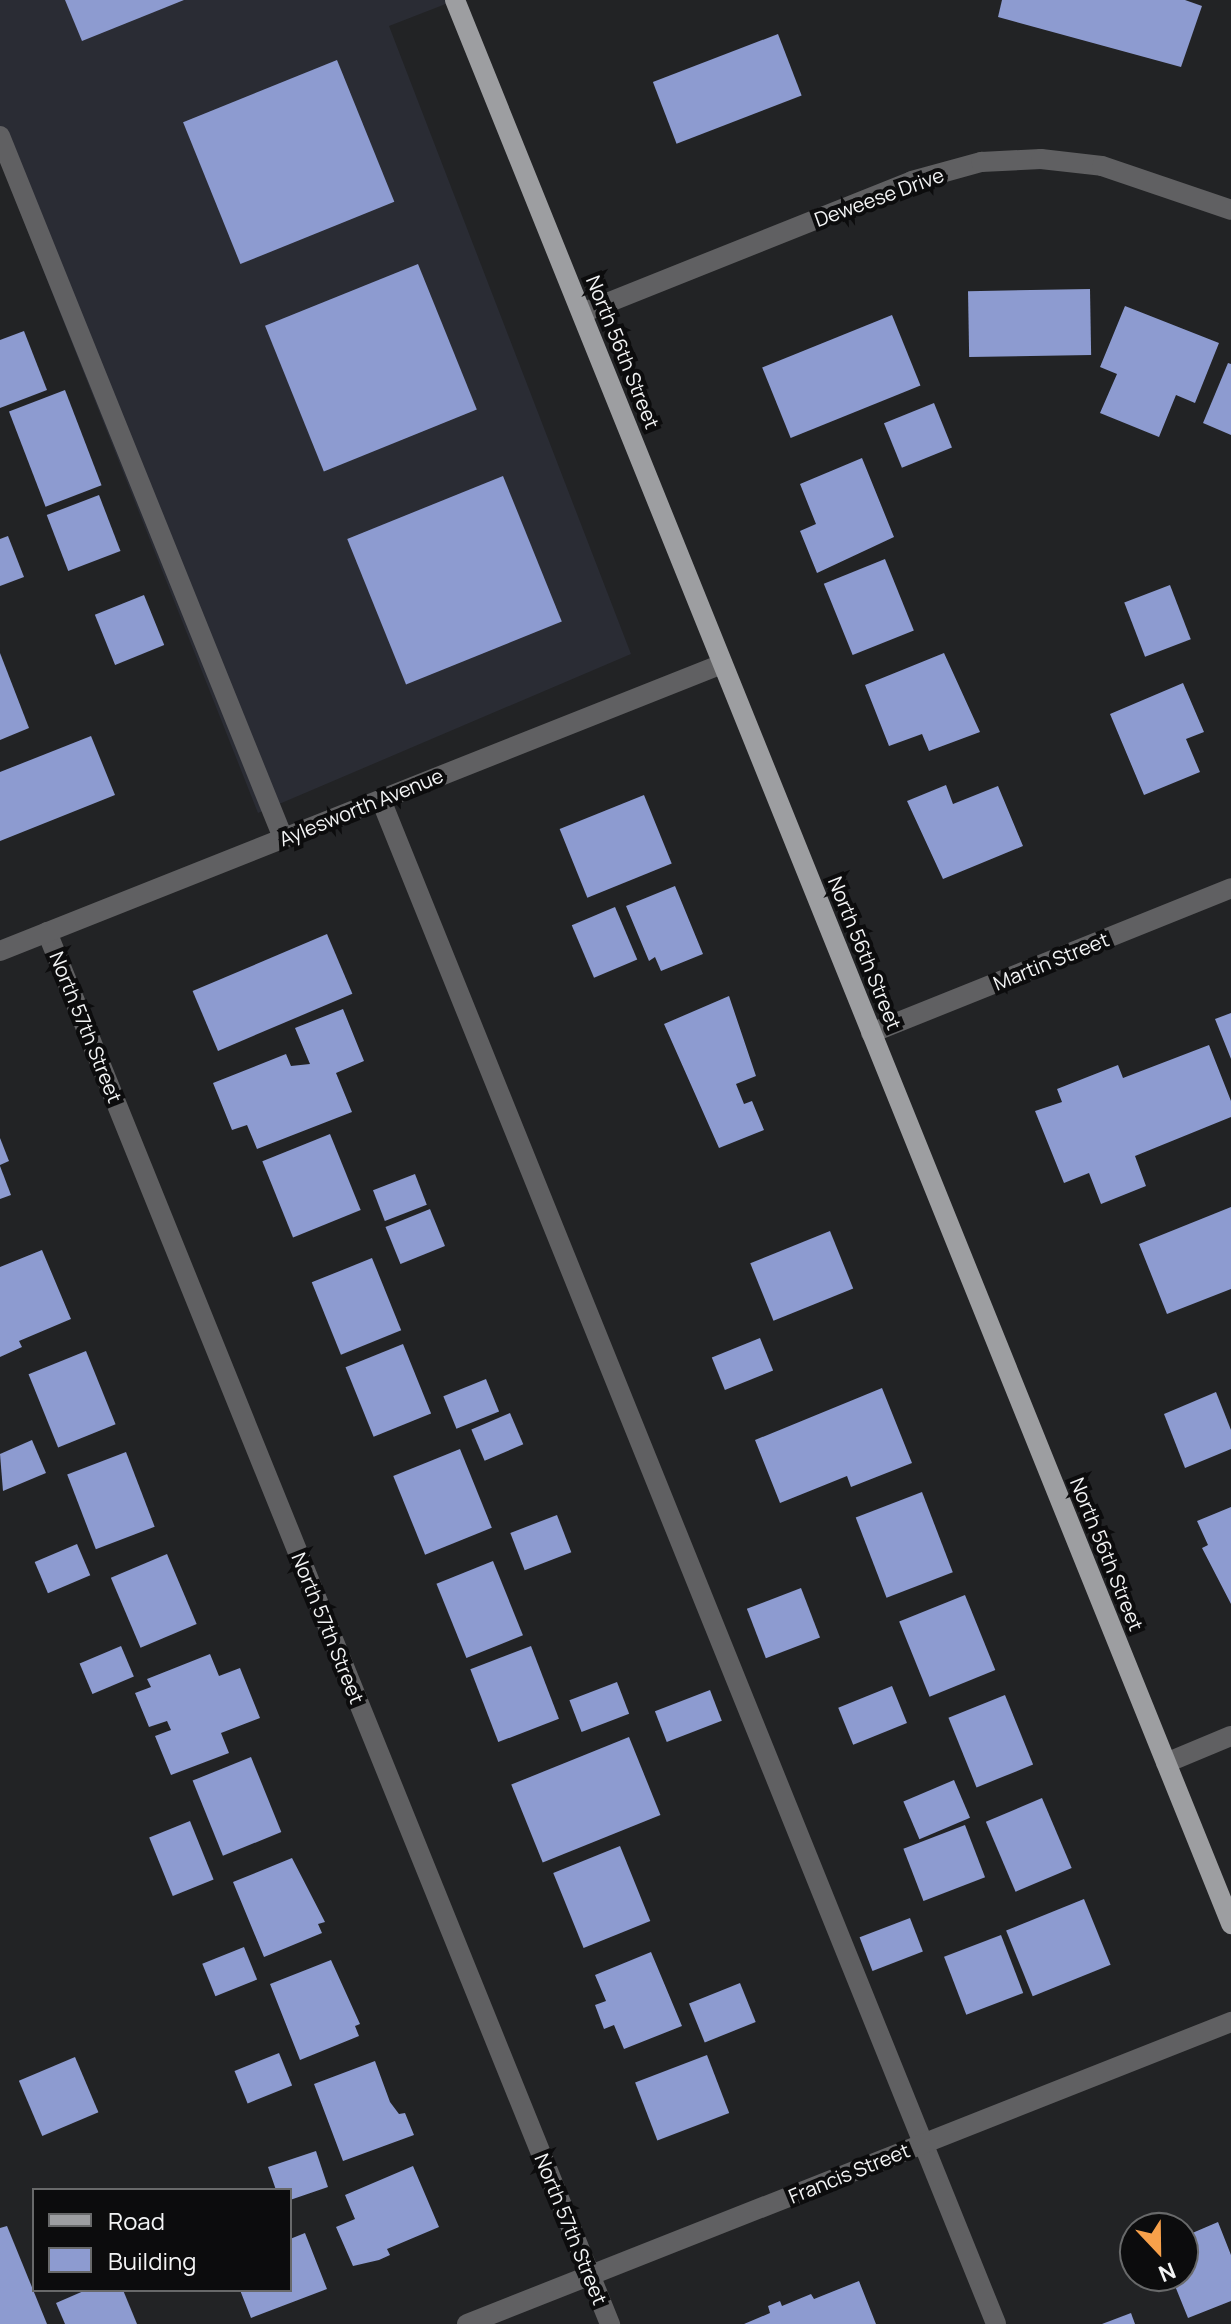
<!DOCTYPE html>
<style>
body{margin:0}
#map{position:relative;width:1231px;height:2324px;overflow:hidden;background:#222325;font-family:Manrope,sans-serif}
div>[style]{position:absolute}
.built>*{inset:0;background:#2a2c34}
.building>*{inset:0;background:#8d9bd0;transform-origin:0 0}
.minor>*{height:20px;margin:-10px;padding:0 10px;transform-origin:10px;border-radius:10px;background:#606062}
.major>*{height:20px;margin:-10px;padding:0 10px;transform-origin:10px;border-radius:10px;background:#9d9ea1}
span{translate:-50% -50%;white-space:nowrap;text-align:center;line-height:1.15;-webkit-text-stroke:8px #0c0c0d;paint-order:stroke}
.street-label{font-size:20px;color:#f3f4f5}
.legend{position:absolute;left:32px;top:2188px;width:260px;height:104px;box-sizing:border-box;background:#0c0c0d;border:2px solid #68696a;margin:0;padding:10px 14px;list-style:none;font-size:24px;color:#f3f4f5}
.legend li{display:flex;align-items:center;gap:16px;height:40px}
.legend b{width:40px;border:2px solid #68696a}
.north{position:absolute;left:1119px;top:2212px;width:80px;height:80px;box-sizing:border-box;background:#0c0c0d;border:2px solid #68696a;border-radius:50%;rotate:158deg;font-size:22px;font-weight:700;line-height:32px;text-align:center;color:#f3f4f5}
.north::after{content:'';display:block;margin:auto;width:28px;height:36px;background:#f8a14a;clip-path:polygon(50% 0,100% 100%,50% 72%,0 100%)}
</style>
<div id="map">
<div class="built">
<div style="clip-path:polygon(0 0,456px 0,389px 26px,631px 654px,258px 813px,0 161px)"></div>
</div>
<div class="building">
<div style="clip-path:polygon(65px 0,184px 0,82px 41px)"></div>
<div style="clip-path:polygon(1002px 0,1185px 0,1202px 6px,1181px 67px,998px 17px)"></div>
<div style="left:778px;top:34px;width:66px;height:134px;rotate:69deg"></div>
<div style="left:337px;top:60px;width:153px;height:166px;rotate:68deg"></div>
<div style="left:418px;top:264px;width:157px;height:165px;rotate:68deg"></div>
<div style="left:1090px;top:289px;width:66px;height:122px;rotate:89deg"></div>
<div style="clip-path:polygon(1125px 306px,1219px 343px,1195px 403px,1176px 395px,1159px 437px,1100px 413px,1117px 374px,1100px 367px)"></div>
<div style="left:892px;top:315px;width:76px;height:140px;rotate:68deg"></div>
<div style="clip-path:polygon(24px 331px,47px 390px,0 408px,0 340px)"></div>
<div style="clip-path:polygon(1228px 363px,1231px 364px,1231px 435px,1203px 423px)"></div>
<div style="left:65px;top:390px;width:102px;height:60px;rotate:69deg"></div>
<div style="left:934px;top:403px;width:48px;height:54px;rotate:68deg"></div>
<div style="clip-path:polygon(862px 458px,894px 537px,817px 573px,800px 531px,816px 524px,800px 484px)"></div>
<div style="left:503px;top:476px;width:157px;height:168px;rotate:68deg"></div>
<div style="left:99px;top:495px;width:60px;height:56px;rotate:69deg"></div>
<div style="clip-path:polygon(8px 536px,24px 577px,0 586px,0 539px)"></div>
<div style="left:885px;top:559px;width:77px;height:66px;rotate:68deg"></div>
<div style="left:1170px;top:585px;width:58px;height:49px;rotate:69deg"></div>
<div style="left:144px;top:595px;width:54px;height:53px;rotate:68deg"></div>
<div style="clip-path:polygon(0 653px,29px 728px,0 740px)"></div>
<div style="clip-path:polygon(944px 653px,980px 732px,929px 751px,922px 734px,889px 746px,865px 685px)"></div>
<div style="clip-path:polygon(1183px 683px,1204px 732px,1186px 739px,1200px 772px,1144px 795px,1110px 714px)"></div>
<div style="clip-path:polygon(91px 736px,115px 795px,0 841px,0 772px)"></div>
<div style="clip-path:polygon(946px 785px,953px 804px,998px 786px,1023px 846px,943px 879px,907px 801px)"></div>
<div style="left:644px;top:795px;width:74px;height:91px;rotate:68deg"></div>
<div style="clip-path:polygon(675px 886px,703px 954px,661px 971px,655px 957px,649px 961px,626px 906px)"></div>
<div style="left:615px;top:907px;width:57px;height:47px;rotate:67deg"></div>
<div style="left:327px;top:934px;width:65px;height:146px;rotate:67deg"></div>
<div style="clip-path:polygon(729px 996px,756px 1076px,736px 1084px,744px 1104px,752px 1101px,764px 1130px,719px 1148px,664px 1024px)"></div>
<div style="clip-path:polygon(343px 1009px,364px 1061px,336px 1073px,352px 1112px,257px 1149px,247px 1125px,232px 1130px,213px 1083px,286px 1054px,291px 1066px,310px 1064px,295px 1028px)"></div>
<div style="clip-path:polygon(1231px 1013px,1231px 1059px,1215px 1019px)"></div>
<div style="clip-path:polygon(1209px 1045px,1231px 1101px,1231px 1117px,1135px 1156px,1146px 1186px,1101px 1204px,1089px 1173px,1064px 1183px,1035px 1111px,1062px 1102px,1057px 1089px,1118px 1065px,1123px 1078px)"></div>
<div style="left:330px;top:1134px;width:82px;height:73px;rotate:68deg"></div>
<div style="clip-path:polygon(0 1138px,9px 1161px,0 1165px)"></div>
<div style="clip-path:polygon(0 1166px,11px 1195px,0 1199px)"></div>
<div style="left:415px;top:1174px;width:33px;height:45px;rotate:69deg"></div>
<div style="clip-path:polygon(1231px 1207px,1231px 1289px,1167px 1314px,1139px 1244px)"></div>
<div style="left:430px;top:1209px;width:40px;height:48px;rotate:68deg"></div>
<div style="left:830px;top:1231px;width:62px;height:86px;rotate:68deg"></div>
<div style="clip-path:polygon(42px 1250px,71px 1319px,19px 1341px,22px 1347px,0 1357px,0 1267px)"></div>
<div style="left:372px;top:1258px;width:78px;height:65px;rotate:68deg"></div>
<div style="left:760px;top:1338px;width:35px;height:52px;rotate:68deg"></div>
<div style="left:403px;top:1344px;width:75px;height:62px;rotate:68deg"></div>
<div style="left:86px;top:1351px;width:79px;height:62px;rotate:68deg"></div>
<div style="left:486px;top:1379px;width:35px;height:46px;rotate:68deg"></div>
<div style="clip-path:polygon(882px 1388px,912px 1463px,851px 1487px,847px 1476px,780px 1503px,755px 1440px)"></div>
<div style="clip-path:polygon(1216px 1392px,1231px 1430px,1231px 1449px,1185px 1468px,1164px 1414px)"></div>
<div style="left:510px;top:1413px;width:34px;height:42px;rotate:67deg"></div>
<div style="clip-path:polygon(32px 1440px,46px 1473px,3px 1491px,0 1454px)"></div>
<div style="left:460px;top:1449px;width:85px;height:72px;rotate:68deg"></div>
<div style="left:126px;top:1452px;width:80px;height:63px;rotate:69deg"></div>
<div style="left:922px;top:1492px;width:86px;height:71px;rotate:69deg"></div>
<div style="clip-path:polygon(1231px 1507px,1231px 1604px,1202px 1548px,1208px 1545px,1197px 1521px)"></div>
<div style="left:557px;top:1515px;width:40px;height:50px;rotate:69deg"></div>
<div style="left:77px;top:1544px;width:34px;height:46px;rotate:67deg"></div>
<div style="left:167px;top:1554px;width:76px;height:61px;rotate:67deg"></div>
<div style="left:493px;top:1561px;width:80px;height:61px;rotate:68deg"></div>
<div style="left:801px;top:1588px;width:53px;height:58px;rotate:69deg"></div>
<div style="left:965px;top:1595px;width:81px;height:71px;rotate:68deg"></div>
<div style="left:121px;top:1646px;width:33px;height:45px;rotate:67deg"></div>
<div style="left:531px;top:1646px;width:78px;height:65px;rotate:69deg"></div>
<div style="clip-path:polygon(210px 1654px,219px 1676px,240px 1668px,260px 1718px,221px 1733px,229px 1753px,171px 1775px,155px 1736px,171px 1730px,167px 1721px,149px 1727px,135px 1693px,151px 1687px,147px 1679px)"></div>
<div style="left:617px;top:1682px;width:34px;height:51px;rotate:69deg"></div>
<div style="left:892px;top:1686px;width:40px;height:58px;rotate:68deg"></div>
<div style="left:710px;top:1690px;width:33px;height:59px;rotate:69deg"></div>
<div style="left:1005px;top:1695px;width:75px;height:61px;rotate:68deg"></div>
<div style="left:629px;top:1737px;width:84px;height:127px;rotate:68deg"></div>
<div style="left:251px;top:1757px;width:81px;height:63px;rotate:68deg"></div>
<div style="left:954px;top:1780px;width:41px;height:55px;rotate:67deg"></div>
<div style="left:1042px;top:1798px;width:76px;height:61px;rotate:67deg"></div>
<div style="left:190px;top:1821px;width:63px;height:44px;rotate:68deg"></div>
<div style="left:965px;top:1825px;width:56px;height:66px;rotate:69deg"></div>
<div style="left:620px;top:1846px;width:81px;height:72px;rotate:68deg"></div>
<div style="clip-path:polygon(292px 1858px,325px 1922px,318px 1924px,322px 1933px,264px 1957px,233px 1882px)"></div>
<div style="left:1084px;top:1899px;width:71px;height:84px;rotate:68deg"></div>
<div style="left:910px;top:1918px;width:36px;height:54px;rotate:69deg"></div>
<div style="left:1001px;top:1935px;width:62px;height:61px;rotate:69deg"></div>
<div style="left:244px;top:1947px;width:35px;height:45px;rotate:68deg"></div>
<div style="clip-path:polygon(651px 1952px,682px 2026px,624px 2049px,614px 2025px,604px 2029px,595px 2005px,606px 2001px,595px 1975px)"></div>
<div style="clip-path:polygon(331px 1960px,360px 2024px,355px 2026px,359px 2036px,300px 2060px,270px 1984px)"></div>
<div style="left:740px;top:1983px;width:42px;height:55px;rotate:68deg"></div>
<div style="left:279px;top:2053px;width:35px;height:48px;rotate:68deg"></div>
<div style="left:707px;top:2055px;width:62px;height:77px;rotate:69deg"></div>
<div style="left:75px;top:2057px;width:60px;height:61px;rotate:67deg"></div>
<div style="clip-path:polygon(375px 2061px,390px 2102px,399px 2114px,405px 2113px,414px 2135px,343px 2161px,314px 2084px)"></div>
<div style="clip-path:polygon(316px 2151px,328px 2187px,290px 2200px,290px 2190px,276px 2190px,268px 2167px)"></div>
<div style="clip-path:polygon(413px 2166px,439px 2227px,387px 2249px,390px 2255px,379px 2260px,353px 2266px,336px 2227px,355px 2219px,345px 2195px)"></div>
<div style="clip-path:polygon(1218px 2222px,1231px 2255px,1231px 2301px,1188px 2318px,1171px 2276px,1183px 2276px,1183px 2237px)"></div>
<div style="clip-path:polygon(7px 2226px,47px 2324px,0 2324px,0 2228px)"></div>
<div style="clip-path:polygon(305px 2233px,327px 2289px,251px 2318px,240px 2290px,290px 2290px,290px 2239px)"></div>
<div style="clip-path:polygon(859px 2281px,876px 2324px,744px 2324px,770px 2313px,768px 2306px,780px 2301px,782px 2306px,811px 2294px,814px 2299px)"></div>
<div style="clip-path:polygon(86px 2290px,123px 2290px,137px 2324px,65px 2324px,56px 2303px)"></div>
<div style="clip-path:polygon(1131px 2313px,1135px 2324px,1102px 2324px)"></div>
</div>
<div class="minor">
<div style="left:0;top:136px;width:757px;rotate:68.04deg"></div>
<div style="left:582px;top:313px;width:355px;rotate:-21.8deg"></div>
<div style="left:912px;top:181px;width:72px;rotate:-15.4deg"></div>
<div style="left:981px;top:162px;width:60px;rotate:-2.9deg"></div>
<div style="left:1041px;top:159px;width:61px;rotate:6.5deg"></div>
<div style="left:1102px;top:166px;width:136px;rotate:18.8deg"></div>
<div style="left:381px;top:800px;width:1643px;rotate:68.02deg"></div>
<div style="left:47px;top:932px;width:1502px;rotate:67.98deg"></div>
<div style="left:0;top:951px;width:777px;rotate:-21.68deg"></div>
<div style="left:871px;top:1033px;width:388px;rotate:-21.9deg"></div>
<div style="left:1166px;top:1763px;width:70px;rotate:-22.6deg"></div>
<div style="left:467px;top:2324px;width:822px;rotate:-21.57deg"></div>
</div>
<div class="major">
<div style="left:455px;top:0;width:2075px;rotate:68.03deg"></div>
</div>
<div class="street-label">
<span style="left:879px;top:197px;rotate:-20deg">Deweese Drive</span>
<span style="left:623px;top:352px;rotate:68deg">North 56th Street</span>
<span style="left:361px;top:807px;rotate:-22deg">Aylesworth Avenue</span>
<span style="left:865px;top:953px;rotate:68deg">North 56th Street</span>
<span style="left:1051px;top:961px;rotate:-22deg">Martin Street</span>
<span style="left:86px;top:1027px;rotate:68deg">North 57th Street</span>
<span style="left:1107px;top:1554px;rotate:68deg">North 56th Street</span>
<span style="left:328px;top:1628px;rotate:68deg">North 57th Street</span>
<span style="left:849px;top:2173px;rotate:-22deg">Francis Street</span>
<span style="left:571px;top:2229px;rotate:68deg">North 57th Street</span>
</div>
<ul class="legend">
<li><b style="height:10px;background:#9d9ea1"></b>Road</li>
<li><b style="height:22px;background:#8d9bd0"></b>Building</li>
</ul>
<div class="north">N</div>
</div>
